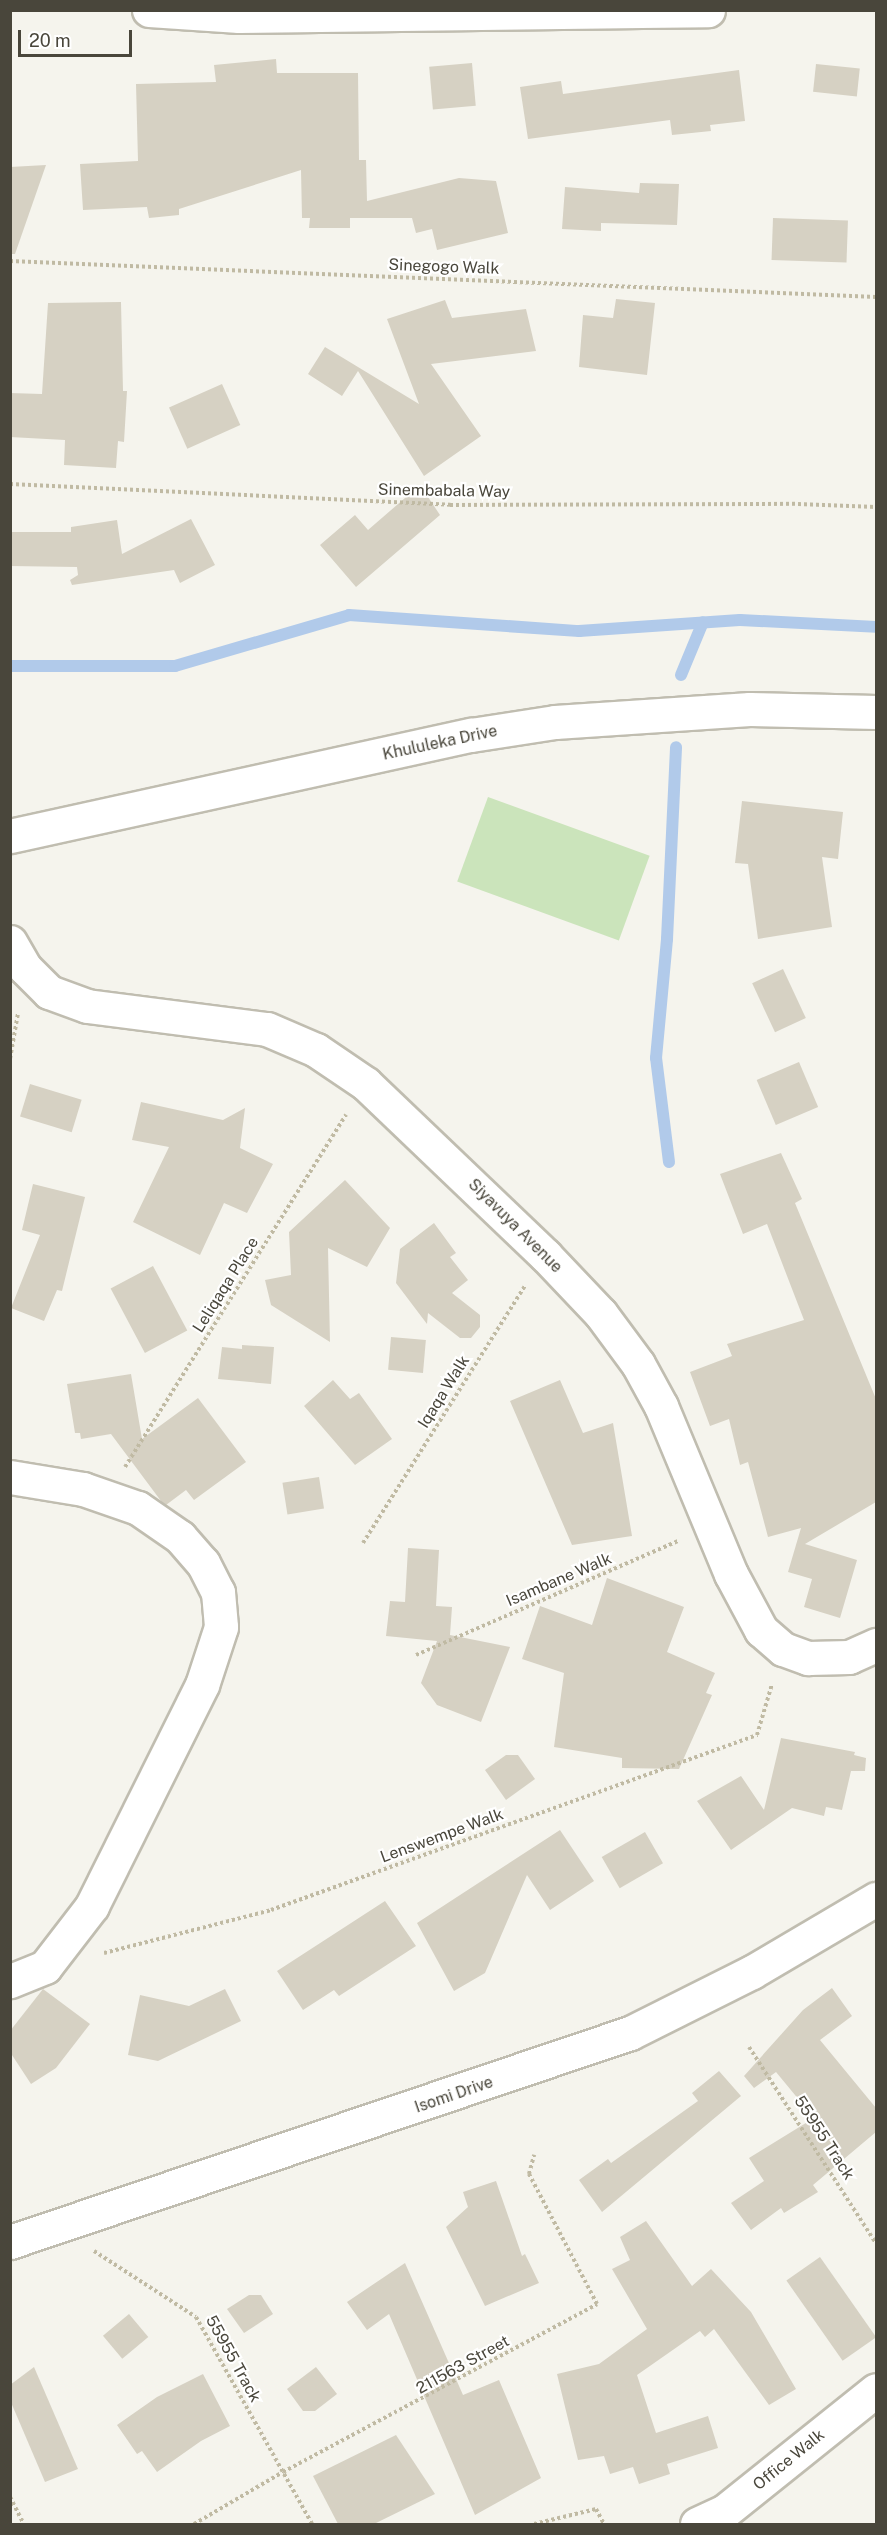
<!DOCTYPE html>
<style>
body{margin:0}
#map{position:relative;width:887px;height:2535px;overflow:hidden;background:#f5f4ed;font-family:"Public Sans",sans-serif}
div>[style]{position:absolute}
.green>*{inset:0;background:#cbe4bb;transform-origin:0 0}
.stream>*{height:12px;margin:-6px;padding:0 6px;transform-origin:6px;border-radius:6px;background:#b1caea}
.building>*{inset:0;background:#d6d1c3;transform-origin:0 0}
.path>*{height:4px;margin-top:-2px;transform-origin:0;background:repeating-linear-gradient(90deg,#c0baa3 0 3px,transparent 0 6px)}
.roads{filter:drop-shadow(2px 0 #c0bdb0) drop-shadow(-2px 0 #c0bdb0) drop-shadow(0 2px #c0bdb0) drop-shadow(0 -2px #c0bdb0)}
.minor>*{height:33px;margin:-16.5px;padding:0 16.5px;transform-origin:16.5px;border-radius:16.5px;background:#fff}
.tertiary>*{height:33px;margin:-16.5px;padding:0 16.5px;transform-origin:16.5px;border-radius:16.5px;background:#fff}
span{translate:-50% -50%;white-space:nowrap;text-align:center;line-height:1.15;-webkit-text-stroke:4.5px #fff;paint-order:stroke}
.street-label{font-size:16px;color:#49463b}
.frame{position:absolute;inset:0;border:12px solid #49463b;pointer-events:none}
.scale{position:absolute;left:18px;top:30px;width:114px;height:27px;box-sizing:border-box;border:3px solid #49463b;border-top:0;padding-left:8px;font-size:18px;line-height:21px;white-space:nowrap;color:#49463b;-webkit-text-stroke:4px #fff;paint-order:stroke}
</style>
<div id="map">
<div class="green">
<div style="left:488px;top:797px;width:172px;height:90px;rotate:20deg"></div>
</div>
<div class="stream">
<div style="left:10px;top:666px;width:165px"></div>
<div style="left:175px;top:666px;width:181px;rotate:-16.3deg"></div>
<div style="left:349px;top:615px;width:231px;rotate:4deg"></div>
<div style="left:579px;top:631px;width:161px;rotate:-3.9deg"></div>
<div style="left:740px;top:620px;width:136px;rotate:2.9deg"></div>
<div style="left:681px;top:675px;width:57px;rotate:-67.5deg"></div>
<div style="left:669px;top:1162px;width:105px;rotate:-97.1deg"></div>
<div style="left:656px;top:1058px;width:120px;rotate:-84.7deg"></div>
<div style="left:667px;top:939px;width:192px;rotate:-87.3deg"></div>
</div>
<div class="building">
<div style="clip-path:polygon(276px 59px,277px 73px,358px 73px,359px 160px,366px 160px,367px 201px,459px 178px,496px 181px,508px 233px,437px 250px,432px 229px,416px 233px,412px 218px,350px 218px,350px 228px,309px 228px,310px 218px,302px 218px,301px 170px,179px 209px,179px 215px,149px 218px,147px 207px,83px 210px,80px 164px,138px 161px,136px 84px,216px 82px,214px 65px)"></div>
<div style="left:472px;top:63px;width:43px;height:43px;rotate:85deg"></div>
<div style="left:816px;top:64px;width:44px;height:28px;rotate:6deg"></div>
<div style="clip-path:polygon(739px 70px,745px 121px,710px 125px,711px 131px,672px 135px,670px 120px,528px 139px,520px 87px,561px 81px,563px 94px)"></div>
<div style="clip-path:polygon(46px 165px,15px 254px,10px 254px,10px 167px)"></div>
<div style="clip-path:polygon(640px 183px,679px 184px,677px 225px,601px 223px,601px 231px,562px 229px,565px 187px,639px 193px)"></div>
<div style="left:773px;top:218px;width:75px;height:42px;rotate:2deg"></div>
<div style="clip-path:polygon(616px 299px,655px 303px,647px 375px,579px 367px,583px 315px,613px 318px)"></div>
<div style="clip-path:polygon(445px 300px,452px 318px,526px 309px,536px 351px,431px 364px,481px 436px,424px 476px,358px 371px,342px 396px,308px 374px,325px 347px,419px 404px,387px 319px)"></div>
<div style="clip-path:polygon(121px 302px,123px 391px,127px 391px,124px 442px,118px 441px,116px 468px,64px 465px,65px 440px,10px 437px,10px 393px,42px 394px,48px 303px)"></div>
<div style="left:222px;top:384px;width:45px;height:58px;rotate:66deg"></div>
<div style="clip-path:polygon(420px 485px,440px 515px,356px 587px,320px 545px,355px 515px,368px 530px)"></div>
<div style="clip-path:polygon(191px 519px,215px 565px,180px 583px,174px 570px,72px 585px,70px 580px,78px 575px,77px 567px,10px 566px,10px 532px,71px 532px,71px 527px,117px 520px,122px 554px)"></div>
<div style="clip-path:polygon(742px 801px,843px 812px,838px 859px,822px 857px,832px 927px,758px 939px,748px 864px,735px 863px)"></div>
<div style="left:783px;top:969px;width:54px;height:34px;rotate:65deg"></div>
<div style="left:799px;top:1062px;width:49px;height:46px;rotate:67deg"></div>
<div style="left:30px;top:1084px;width:54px;height:34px;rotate:17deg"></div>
<div style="clip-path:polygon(141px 1102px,223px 1120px,245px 1108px,240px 1148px,273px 1164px,247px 1213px,224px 1203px,200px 1255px,133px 1222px,169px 1147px,132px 1140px)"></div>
<div style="clip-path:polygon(781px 1153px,802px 1199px,795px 1203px,876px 1399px,876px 1502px,805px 1544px,857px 1560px,840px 1618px,804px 1607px,812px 1579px,788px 1572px,801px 1528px,768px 1537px,748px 1462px,740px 1465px,729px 1419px,710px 1426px,690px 1372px,732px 1356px,727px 1344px,804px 1320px,767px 1224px,743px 1234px,720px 1174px)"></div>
<div style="clip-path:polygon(345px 1180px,390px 1228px,367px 1267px,328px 1248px,330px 1342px,271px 1305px,265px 1280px,291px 1275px,289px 1232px)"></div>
<div style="clip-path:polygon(33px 1184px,85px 1197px,62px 1291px,57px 1290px,44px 1321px,11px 1308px,40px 1235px,22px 1230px)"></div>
<div style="clip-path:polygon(434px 1223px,456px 1253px,450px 1257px,468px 1280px,452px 1293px,480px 1315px,480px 1327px,471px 1338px,460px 1338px,428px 1313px,427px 1324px,396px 1283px,400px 1249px)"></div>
<div style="left:153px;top:1266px;width:73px;height:48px;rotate:62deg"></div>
<div style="left:391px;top:1337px;width:35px;height:33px;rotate:5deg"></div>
<div style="clip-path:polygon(242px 1345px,274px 1347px,271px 1384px,218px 1379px,222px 1347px,242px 1349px)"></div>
<div style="clip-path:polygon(131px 1374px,142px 1439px,198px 1398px,246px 1462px,194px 1500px,186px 1490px,166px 1505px,161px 1501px,111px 1434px,81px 1439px,80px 1433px,75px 1433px,67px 1384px)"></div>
<div style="clip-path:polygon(333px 1380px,350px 1399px,359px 1393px,392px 1439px,355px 1465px,304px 1406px)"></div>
<div style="clip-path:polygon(560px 1380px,583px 1433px,613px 1423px,632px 1536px,572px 1545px,510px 1401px)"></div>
<div style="left:319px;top:1477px;width:32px;height:37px;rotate:81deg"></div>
<div style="clip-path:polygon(408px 1548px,439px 1550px,436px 1606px,452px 1607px,450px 1635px,510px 1647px,481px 1722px,437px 1705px,421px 1683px,437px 1641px,386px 1636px,390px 1601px,405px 1602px)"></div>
<div style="clip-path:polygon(607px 1578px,684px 1607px,667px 1652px,715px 1673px,706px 1693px,712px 1695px,679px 1769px,622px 1768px,622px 1758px,554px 1747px,564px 1673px,522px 1659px,540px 1606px,592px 1625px)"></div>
<div style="clip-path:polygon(781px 1738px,855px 1752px,854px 1755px,866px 1758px,865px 1771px,851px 1771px,842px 1810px,826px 1807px,824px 1816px,792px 1808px,731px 1850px,697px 1801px,741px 1776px,764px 1810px)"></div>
<div style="clip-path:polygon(506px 1755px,518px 1755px,535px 1779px,506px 1800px,485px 1770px)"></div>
<div style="clip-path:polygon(560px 1830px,594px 1881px,550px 1910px,527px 1875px,485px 1973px,454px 1991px,417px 1923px)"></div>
<div style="left:645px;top:1832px;width:36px;height:50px;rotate:60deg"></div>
<div style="clip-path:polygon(385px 1901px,416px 1946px,339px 1996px,334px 1990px,303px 2010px,277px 1971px)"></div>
<div style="clip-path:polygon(832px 1988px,852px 2016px,820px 2040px,876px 2108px,876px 2132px,813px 2185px,818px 2192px,784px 2213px,781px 2208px,751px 2230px,731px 2203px,764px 2181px,749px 2158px,814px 2118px,776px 2072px,754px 2088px,744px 2076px,803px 2010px)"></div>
<div style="clip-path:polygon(43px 1989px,90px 2024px,56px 2068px,31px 2084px,10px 2052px,10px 2031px)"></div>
<div style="clip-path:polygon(225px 1989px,241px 2021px,158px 2061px,128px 2055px,140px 1995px,189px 2006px)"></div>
<div style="clip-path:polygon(719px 2071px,741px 2096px,602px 2212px,579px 2180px,608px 2159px,611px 2163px,698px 2101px,692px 2093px)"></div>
<div style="clip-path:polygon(496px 2181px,522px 2256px,525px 2254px,539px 2283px,485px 2306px,446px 2227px,468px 2207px,463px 2192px)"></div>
<div style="clip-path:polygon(646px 2221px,692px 2286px,711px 2269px,751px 2312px,796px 2389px,769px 2405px,714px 2329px,705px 2337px,700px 2331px,637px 2375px,656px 2433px,708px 2416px,718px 2448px,667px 2464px,670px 2474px,639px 2484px,633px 2467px,610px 2474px,604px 2456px,578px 2460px,557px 2374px,599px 2364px,647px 2329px,612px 2269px,630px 2260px,620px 2237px)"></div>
<div style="left:820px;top:2257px;width:98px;height:41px;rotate:55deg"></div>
<div style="clip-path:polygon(405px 2263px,463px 2395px,499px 2380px,541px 2478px,475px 2515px,389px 2314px,367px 2330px,347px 2302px)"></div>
<div style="clip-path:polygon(249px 2295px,261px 2295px,273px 2314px,244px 2333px,227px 2309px)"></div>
<div style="left:129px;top:2314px;width:30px;height:34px;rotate:50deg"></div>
<div style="clip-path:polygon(34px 2367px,78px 2469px,45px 2482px,10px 2400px,10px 2385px)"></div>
<div style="clip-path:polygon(316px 2367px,337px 2394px,315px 2411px,303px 2411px,287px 2389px)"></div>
<div style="clip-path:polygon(203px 2374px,230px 2426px,201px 2441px,157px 2472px,142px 2451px,137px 2454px,117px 2425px,157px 2397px)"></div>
<div style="clip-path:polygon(396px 2435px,435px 2494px,374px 2524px,338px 2524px,313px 2476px)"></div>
</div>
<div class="path">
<div style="left:10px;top:261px;width:867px;rotate:2.38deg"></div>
<div style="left:10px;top:484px;width:441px;rotate:2.7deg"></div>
<div style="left:450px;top:505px;width:348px;rotate:-0.2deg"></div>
<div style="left:798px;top:504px;width:78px;rotate:2.2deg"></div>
<div style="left:10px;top:1059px;width:47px;rotate:-80.1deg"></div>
<div style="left:125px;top:1467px;width:416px;rotate:-57.9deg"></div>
<div style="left:363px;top:1543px;width:304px;rotate:-57.8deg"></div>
<div style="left:416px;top:1655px;width:286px;rotate:-23.5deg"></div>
<div style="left:104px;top:1953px;width:172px;rotate:-14.4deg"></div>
<div style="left:271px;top:1910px;width:517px;rotate:-19.8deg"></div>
<div style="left:757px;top:1735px;width:53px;rotate:-73.6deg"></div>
<div style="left:749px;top:2047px;width:234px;rotate:57.1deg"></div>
<div style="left:94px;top:2251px;width:121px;rotate:32.9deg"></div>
<div style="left:196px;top:2317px;width:237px;rotate:60.7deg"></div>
<div style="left:10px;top:2497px;width:30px;rotate:63deg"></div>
<div style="left:194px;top:2524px;width:103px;rotate:-30.3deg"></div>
<div style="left:283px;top:2472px;width:356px;rotate:-28.1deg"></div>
<div style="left:597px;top:2304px;width:147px;rotate:-117.6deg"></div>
<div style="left:529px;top:2174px;width:20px;rotate:-75deg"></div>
<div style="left:534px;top:2524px;width:64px;rotate:-13.6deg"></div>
<div style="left:596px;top:2509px;width:17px;rotate:62deg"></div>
</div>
<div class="roads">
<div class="minor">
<div style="left:149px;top:10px;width:90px;rotate:3.8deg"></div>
<div style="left:239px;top:16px;width:469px;rotate:-0.7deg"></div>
<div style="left:10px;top:942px;width:30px;rotate:60deg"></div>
<div style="left:25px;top:968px;width:34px;rotate:45deg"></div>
<div style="left:49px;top:992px;width:40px;rotate:20.2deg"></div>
<div style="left:87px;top:1006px;width:181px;rotate:7.3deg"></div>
<div style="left:267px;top:1029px;width:53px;rotate:23.2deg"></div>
<div style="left:316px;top:1050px;width:60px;rotate:34.2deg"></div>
<div style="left:366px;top:1084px;width:248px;rotate:43.7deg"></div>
<div style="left:545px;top:1255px;width:81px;rotate:46.5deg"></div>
<div style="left:601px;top:1314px;width:62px;rotate:53.5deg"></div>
<div style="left:638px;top:1364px;width:48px;rotate:61.3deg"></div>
<div style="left:661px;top:1406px;width:182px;rotate:67.4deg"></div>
<div style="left:731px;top:1574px;width:64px;rotate:61.8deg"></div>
<div style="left:761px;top:1630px;width:29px;rotate:41deg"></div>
<div style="left:783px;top:1649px;width:27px;rotate:20deg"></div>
<div style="left:808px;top:1658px;width:41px;rotate:-1.4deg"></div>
<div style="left:849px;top:1657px;width:30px;rotate:-24deg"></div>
<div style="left:10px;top:1477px;width:74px;rotate:9.3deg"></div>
<div style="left:83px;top:1489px;width:58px;rotate:19.1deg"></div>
<div style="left:138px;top:1508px;width:51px;rotate:34.6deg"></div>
<div style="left:180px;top:1537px;width:35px;rotate:49deg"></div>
<div style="left:203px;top:1563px;width:33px;rotate:63deg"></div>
<div style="left:218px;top:1592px;width:35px;rotate:85deg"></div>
<div style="left:221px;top:1627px;width:61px;rotate:108.1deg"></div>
<div style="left:202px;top:1685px;width:247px;rotate:116.5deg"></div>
<div style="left:92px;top:1906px;width:77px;rotate:127.6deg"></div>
<div style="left:45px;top:1967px;width:38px;rotate:158deg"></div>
<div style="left:697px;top:2524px;width:31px;rotate:-25deg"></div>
<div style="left:725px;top:2511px;width:193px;rotate:-38.7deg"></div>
</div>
<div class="tertiary">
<div style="left:10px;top:836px;width:472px;rotate:-12.4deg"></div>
<div style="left:471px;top:735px;width:85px;rotate:-8.8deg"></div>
<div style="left:555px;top:722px;width:195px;rotate:-3.8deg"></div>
<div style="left:750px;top:709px;width:126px;rotate:1.4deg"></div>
<div style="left:10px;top:2242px;width:654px;rotate:-18.63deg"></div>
<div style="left:630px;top:2033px;width:136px;rotate:-26.6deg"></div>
<div style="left:752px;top:1972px;width:144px;rotate:-30.5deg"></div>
</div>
</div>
<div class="street-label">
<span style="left:444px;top:267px;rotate:2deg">Sinegogo Walk</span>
<span style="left:444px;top:491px;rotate:1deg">Sinembabala Way</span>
<span style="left:440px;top:743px;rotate:-12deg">Khululeka Drive</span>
<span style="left:515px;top:1226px;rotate:45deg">Siyavuya Avenue</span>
<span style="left:226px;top:1285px;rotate:-58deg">Leliqaqa Place</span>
<span style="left:444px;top:1392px;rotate:-58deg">Iqaqa Walk</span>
<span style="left:559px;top:1580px;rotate:-23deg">Isambane Walk</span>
<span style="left:442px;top:1836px;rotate:-20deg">Lenswempe Walk</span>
<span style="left:454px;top:2095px;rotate:-19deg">Isomi Drive</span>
<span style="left:824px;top:2138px;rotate:57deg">55955 Track</span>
<span style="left:233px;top:2359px;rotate:61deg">55955 Track</span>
<span style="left:463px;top:2365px;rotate:-29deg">211563 Street</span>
<span style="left:789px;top:2460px;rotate:-39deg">Office Walk</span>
</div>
<div class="frame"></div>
<div class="scale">20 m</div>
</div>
